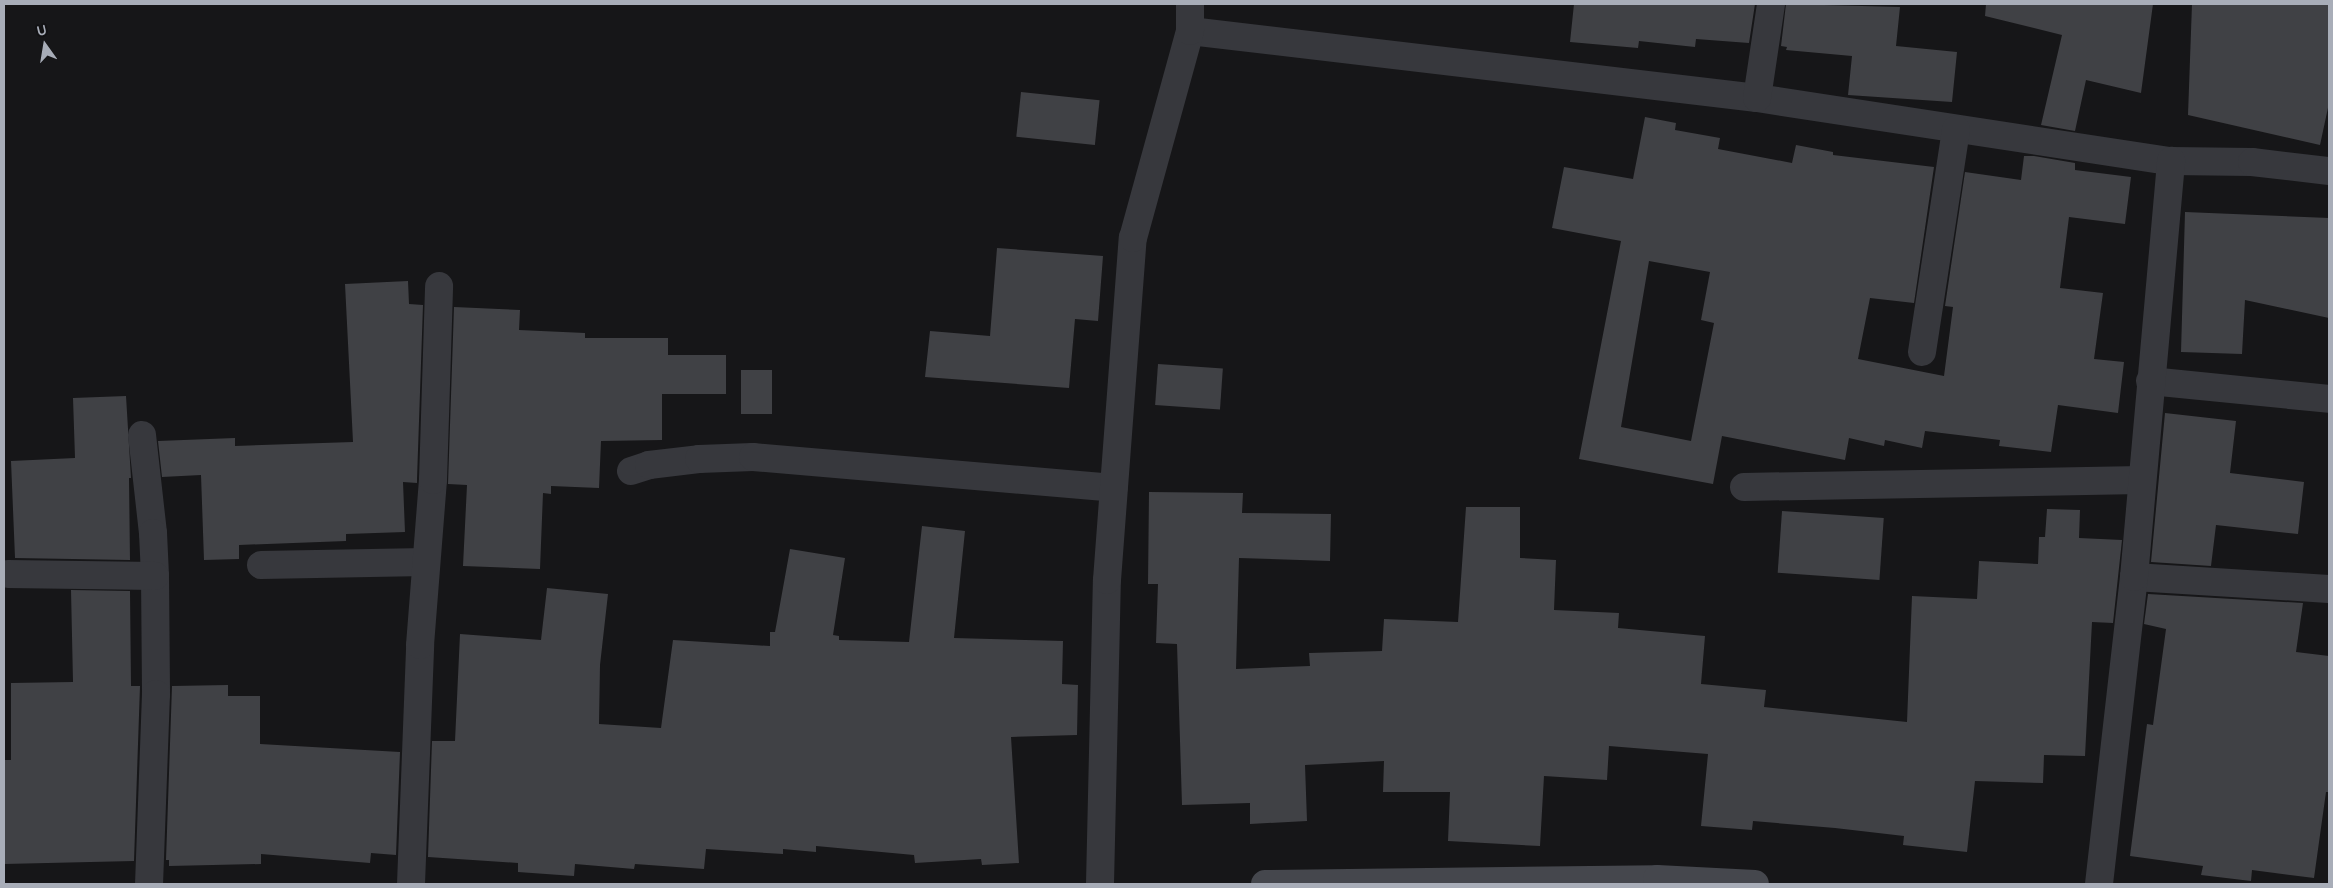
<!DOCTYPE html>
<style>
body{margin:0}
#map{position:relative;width:2333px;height:888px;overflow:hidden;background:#161618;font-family:Quicksand,sans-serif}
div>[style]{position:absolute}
.building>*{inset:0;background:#404145;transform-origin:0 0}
.minor>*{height:28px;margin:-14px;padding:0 14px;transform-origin:14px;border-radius:14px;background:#37383d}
.secondary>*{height:28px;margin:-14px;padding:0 14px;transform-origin:14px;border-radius:14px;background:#45474d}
span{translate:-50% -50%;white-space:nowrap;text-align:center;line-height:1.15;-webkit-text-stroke:4.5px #111113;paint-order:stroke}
.frame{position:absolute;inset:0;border:5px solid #a8adb8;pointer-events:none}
.north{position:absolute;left:20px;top:20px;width:50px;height:50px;-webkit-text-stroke:4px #111113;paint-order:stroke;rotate:347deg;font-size:14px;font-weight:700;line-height:20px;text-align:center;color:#a8adb8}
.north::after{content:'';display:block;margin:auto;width:18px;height:22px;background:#a8adb8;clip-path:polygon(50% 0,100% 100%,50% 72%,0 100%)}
</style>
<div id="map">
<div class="building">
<div style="clip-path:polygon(1574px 4px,1755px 4px,1749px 43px,1696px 39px,1695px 47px,1639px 41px,1638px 48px,1570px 42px)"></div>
<div style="clip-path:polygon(1786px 4px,1900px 7px,1896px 46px,1957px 52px,1952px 102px,1848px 95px,1852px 56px,1786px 50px,1787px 47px,1781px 46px)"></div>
<div style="clip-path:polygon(1986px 4px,2153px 4px,2141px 93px,2086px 80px,2075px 131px,2041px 125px,2062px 35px,1985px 16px)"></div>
<div style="clip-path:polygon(2192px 4px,2329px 4px,2329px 103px,2320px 145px,2188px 115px)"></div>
<div style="left:1021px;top:92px;width:79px;height:45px;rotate:6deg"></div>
<div style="clip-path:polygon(evenodd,1645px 117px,1676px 123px,1675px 130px,1720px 138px,1718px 149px,1792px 163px,1796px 145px,1833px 152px,1833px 155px,1934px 167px,1914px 303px,1870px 298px,1858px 359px,1944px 376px,1953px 307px,1945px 306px,1965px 172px,2021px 180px,2024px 156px,2034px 156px,2075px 163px,2075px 170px,2131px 177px,2125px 224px,2069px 217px,2060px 288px,2103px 293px,2094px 359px,2124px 362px,2118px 413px,2058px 405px,2051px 452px,1999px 446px,2000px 440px,1925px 431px,1922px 448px,1885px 440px,1884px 446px,1849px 438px,1845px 460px,1722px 436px,1713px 484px,1579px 459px,1621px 241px,1552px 228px,1564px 167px,1633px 179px,1645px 117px,1649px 261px,1710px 272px,1701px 320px,1714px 323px,1691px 441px,1621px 427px,1649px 261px)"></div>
<div style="clip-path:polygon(2185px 212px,2329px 218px,2329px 318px,2245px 300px,2242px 354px,2181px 352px)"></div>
<div style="clip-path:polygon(997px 248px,1103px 256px,1098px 321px,1075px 319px,1069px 388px,925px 377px,930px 331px,990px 336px)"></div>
<div style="clip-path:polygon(408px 281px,409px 304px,423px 305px,417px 479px,417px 483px,403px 482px,405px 532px,346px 534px,346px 541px,239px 545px,239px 559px,204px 560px,201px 475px,162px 477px,158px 441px,235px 438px,235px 446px,353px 442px,345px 284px)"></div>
<div style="clip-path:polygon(454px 307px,520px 310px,519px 330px,585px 333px,585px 338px,668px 338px,668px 355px,726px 355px,726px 394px,662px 394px,662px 440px,601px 441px,599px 488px,551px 486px,551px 494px,543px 493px,540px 569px,463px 566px,467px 485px,448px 484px)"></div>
<div style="left:1158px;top:364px;width:65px;height:41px;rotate:4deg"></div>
<div style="left:741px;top:370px;width:31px;height:44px"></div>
<div style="clip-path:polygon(126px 396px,131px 478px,129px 478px,130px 560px,15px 558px,11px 461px,75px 458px,73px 398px)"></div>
<div style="clip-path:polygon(2165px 413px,2236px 421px,2230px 473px,2304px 482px,2298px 534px,2216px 525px,2211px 566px,2151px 562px)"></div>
<div style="clip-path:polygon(1149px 492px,1243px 493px,1242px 513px,1331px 514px,1330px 561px,1239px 558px,1236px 669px,1310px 666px,1309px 653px,1382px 651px,1384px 619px,1458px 622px,1466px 507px,1520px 507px,1520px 558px,1556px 560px,1554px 610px,1619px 613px,1618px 628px,1705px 636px,1701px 684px,1766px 690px,1764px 707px,1907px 722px,1912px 596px,1977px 599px,1979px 561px,2038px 564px,2039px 537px,2045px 537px,2047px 509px,2080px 510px,2079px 538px,2122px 540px,2113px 623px,2092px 622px,2085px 756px,2044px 755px,2043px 783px,1975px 781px,1967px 852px,1903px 845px,1904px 836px,1835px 828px,1753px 821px,1752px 830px,1701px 826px,1708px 754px,1609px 746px,1607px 780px,1544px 776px,1540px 846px,1448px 841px,1450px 792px,1383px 792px,1384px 761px,1305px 765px,1307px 821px,1250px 824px,1250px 803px,1182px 805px,1177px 644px,1156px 643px,1158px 584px,1148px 584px)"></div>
<div style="left:1782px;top:511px;width:102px;height:62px;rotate:4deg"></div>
<div style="clip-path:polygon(922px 526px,965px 531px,954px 638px,1063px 641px,1062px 684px,1078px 685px,1077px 735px,1011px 737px,1019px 863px,982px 865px,981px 859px,915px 863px,914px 855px,816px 846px,816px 852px,783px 849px,783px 854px,706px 849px,704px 869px,635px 864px,634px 869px,575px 864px,574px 876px,518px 872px,518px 863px,428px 857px,432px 741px,455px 741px,460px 634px,541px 640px,547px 588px,608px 594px,600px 665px,599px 724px,661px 728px,673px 640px,770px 646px,770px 632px,775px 632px,790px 549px,845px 558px,833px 635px,839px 636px,839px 640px,909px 642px)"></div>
<div style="clip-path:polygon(71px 590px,130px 591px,131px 686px,140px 686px,134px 861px,4px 864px,4px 760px,11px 760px,11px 683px,73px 682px)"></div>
<div style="clip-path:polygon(2148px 594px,2303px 603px,2296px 652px,2329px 656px,2329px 792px,2326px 792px,2314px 878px,2252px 870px,2251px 881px,2201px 875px,2203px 866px,2130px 856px,2147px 724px,2153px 725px,2166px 629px,2144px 624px)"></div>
<div style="clip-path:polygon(228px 685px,228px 696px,260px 696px,260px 744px,400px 752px,396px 855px,371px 853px,370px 863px,261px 854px,261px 864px,169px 866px,169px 860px,166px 860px,172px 686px)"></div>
</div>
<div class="minor">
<div style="left:1190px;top:31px;width:571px;rotate:6.74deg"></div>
<div style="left:1757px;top:98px;width:419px;rotate:8.7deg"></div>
<div style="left:2171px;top:161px;width:81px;rotate:0.7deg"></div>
<div style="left:2252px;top:162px;width:78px;rotate:6.7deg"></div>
<div style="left:1757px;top:98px;width:95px;rotate:-81.5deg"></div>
<div style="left:1922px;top:352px;width:225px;rotate:-81.3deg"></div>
<div style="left:2150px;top:381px;width:180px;rotate:5.7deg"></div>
<div style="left:142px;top:435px;width:99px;rotate:83.6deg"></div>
<div style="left:153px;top:533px;width:43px;rotate:87.3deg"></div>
<div style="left:155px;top:576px;width:118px;rotate:89.5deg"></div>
<div style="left:156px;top:694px;width:190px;rotate:92.1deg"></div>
<div style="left:631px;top:471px;width:19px;rotate:-18deg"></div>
<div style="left:649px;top:465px;width:50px;rotate:-6.8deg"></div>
<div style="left:699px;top:459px;width:54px;rotate:-2.1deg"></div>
<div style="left:753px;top:457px;width:362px;rotate:4.9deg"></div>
<div style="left:1744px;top:487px;width:397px;rotate:-1deg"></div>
<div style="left:261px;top:565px;width:165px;rotate:-1deg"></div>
<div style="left:8px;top:574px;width:147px;rotate:0.8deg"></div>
<div style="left:2134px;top:577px;width:195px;rotate:3.5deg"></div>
<div style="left:411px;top:884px;width:239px;rotate:-87.8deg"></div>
<div style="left:420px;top:645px;width:166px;rotate:-85.5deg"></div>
<div style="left:433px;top:480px;width:194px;rotate:-88.2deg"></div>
<div style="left:1100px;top:884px;width:304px;rotate:-88.7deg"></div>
<div style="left:1107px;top:580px;width:343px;rotate:-85.7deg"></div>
<div style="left:1133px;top:238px;width:215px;rotate:-74.6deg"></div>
<div style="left:1190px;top:31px;width:27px;rotate:-90deg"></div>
<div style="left:2099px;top:884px;width:309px;rotate:-83.5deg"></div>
<div style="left:2134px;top:577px;width:418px;rotate:-84.9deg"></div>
</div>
<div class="secondary">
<div style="left:1265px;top:884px;width:392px;rotate:-0.7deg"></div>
<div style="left:1657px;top:879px;width:98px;rotate:2.9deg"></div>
</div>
<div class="frame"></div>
<div class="north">U</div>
</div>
